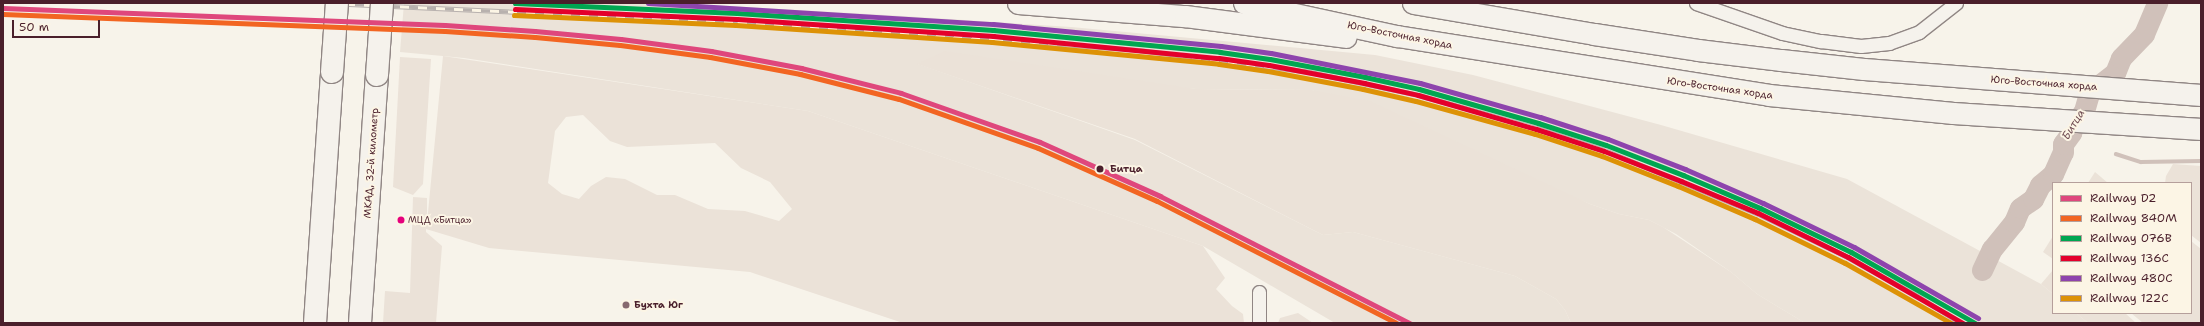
<!DOCTYPE html>
<meta charset="utf-8">
<style>
body{margin:0}
#map{position:relative;width:2204px;height:326px;overflow:hidden;background:#f7f3ea;font-family:"Shantell Sans",sans-serif}
div>[style]{position:absolute}
.built>*{inset:0;background:#ebe3d9}
.green>*{inset:0;background:#ebe2d8}
.stream>*{height:3.5px;margin:-1.75px;padding:0 1.75px;transform-origin:1.75px;border-radius:1.75px;background:#d0c1ba}
.river>*{height:21px;margin:-10.5px;padding:0 10.5px;transform-origin:10.5px;border-radius:10.5px;background:#d0c1ba}
.roads{filter:drop-shadow(1px 0 #908684) drop-shadow(-1px 0 #908684) drop-shadow(0 1px #908684) drop-shadow(0 -1px #908684)}
.minor>*{height:13px;margin:-6.5px;padding:0 6.5px;transform-origin:6.5px;border-radius:6.5px;background:#f5f2ec}
.primary>*{height:21px;margin:-10.5px;padding:0 10.5px;transform-origin:10.5px;border-radius:10.5px;background:#f5f2ec}
.trunk>*{height:22px;margin:-11px;padding:0 11px;transform-origin:11px;border-radius:11px;background:#f5f2ec}
.rail>*{height:4.5px;margin-top:-2.25px;transform-origin:0;background:repeating-linear-gradient(90deg,#fcf5e5 0 9px,#b8b1ae 0 18px);box-sizing:border-box;border-block:1px solid #b8b1ae}
.bridges{filter:drop-shadow(1px 0 #908684) drop-shadow(-1px 0 #908684) drop-shadow(0 1px #908684) drop-shadow(0 -1px #908684)}
.trunk-bridge>*{height:22px;margin:-11px;padding:0 11px;transform-origin:11px;border-radius:11px;background:#f5f2ec}
.rail-1>*{height:5px;margin:-2.5px;padding:0 2.5px;transform-origin:2.5px;border-radius:2.5px;background:#df477c}
.rail-2>*{height:5px;margin:-2.5px;padding:0 2.5px;transform-origin:2.5px;border-radius:2.5px;background:#f26522}
.rail-3>*{height:5px;margin:-2.5px;padding:0 2.5px;transform-origin:2.5px;border-radius:2.5px;background:#00a651}
.rail-4>*{height:5px;margin:-2.5px;padding:0 2.5px;transform-origin:2.5px;border-radius:2.5px;background:#e4002b}
.rail-5>*{height:5px;margin:-2.5px;padding:0 2.5px;transform-origin:2.5px;border-radius:2.5px;background:#8e44ad}
.rail-6>*{height:5px;margin:-2.5px;padding:0 2.5px;transform-origin:2.5px;border-radius:2.5px;background:#dd9206}
.dots>*{width:11px;height:11px;translate:-50% -50%;box-sizing:border-box;border:2px solid #fcf5e5;border-radius:50%}
span{translate:-50% -50%;white-space:nowrap;text-align:center;line-height:1.15;-webkit-text-stroke:4px #fcf5e5;paint-order:stroke}
.bus-label{font-size:9px;color:#4a1f2b}
.left{translate:0 -50%;text-align:left}
.street-label{font-size:10px;color:#4a1f2b}
.stop-label{font-size:10px;color:#4a1f2b;font-weight:700}
.poi-label{font-size:10px;color:#4a1f2b;font-weight:700}
.water-label{font-size:11px;color:#6d4950;font-style:italic}
.frame{position:absolute;inset:0;border:4px solid #4a1f2b;pointer-events:none}
.legend{position:absolute;left:2052px;top:182px;width:140px;height:132px;box-sizing:border-box;background:#fcf5e5;border:1px solid #b59f9b;margin:0;padding:5px 7px;list-style:none;font-size:12px;color:#4a1f2b}
.legend li{display:flex;align-items:center;gap:8px;height:20px}
.legend b{width:20px;border:1px solid #b59f9b}
.scale{position:absolute;left:12px;top:20px;width:88px;height:18px;box-sizing:border-box;border:2px solid #4a1f2b;border-top:0;padding-left:5px;font-size:12px;line-height:14px;white-space:nowrap;color:#4a1f2b;-webkit-text-stroke:3px #fcf5e5;paint-order:stroke}
</style>
<div id="map">
<div class="built">
<div style="clip-path:polygon(404px 3px,674px 3px,903px 16px,1071px 27px,1375px 55px,1473px 75px,1661px 125px,1847px 179px,2041px 284px,2053px 294px,2053px 313px,2076px 313px,2088px 323px,1805px 323px,1757px 294px,1731px 272px,1676px 234px,1649px 220px,1619px 214px,1590px 204px,1312px 90px,1196px 89px,918px 64px,1135px 140px,1323px 235px,1353px 232px,1515px 276px,1556px 299px,1565px 310px,1571px 323px,1335px 323px,1203px 246px,808px 111px,464px 58px,400px 52px)"></div>
</div>
<div class="green">
<div style="clip-path:polygon(945px 51px,1196px 89px,1312px 90px,1370px 101px,1590px 204px,1619px 214px,1649px 220px,1663px 227px,1731px 272px,1757px 294px,1805px 323px,1571px 323px,1565px 310px,1556px 299px,1515px 276px,1353px 232px,1323px 235px,1135px 139px,917px 64px)"></div>
<div style="clip-path:polygon(evenodd,443px 56px,808px 111px,1203px 246px,1225px 278px,1216px 289px,1232px 306px,1243px 314px,1244px 323px,903px 323px,750px 272px,489px 248px,426px 229px,426px 232px,442px 246px,436px 323px,383px 323px,385px 291px,410px 293px,413px 197px,427px 198px,427px 223px,443px 56px,583px 115px,610px 141px,627px 147px,715px 143px,741px 168px,770px 182px,792px 209px,779px 221px,745px 211px,708px 209px,675px 195px,657px 195px,625px 179px,606px 177px,591px 186px,579px 199px,562px 194px,548px 183px,555px 131px,566px 117px,583px 115px)"></div>
<div style="clip-path:polygon(400px 57px,431px 59px,423px 184px,413px 195px,393px 187px)"></div>
<div style="clip-path:polygon(2173px 164px,2201px 166px,2201px 243px,2191px 235px,2191px 183px,2165px 183px,2166px 176px)"></div>
<div style="clip-path:polygon(2095px 172px,2108px 183px,2088px 183px)"></div>
<div style="clip-path:polygon(2053px 236px,2053px 259px,2043px 252px)"></div>
<div style="clip-path:polygon(2191px 241px,2201px 249px,2201px 323px,2143px 323px,2131px 313px,2191px 313px)"></div>
<div style="clip-path:polygon(2053px 270px,2053px 294px,2041px 284px)"></div>
<div style="clip-path:polygon(1298px 313px,1313px 323px,1278px 323px,1280px 318px)"></div>
<div style="clip-path:polygon(2076px 313px,2125px 313px,2136px 323px,2088px 323px)"></div>
</div>
<div class="stream">
<div style="left:2116px;top:154px;width:26px;rotate:18deg"></div>
<div style="left:2141px;top:162px;width:60px;rotate:-1deg"></div>
</div>
<div class="river">
<div style="left:1982px;top:270px;width:23px;rotate:-65deg"></div>
<div style="left:1992px;top:249px;width:35px;rotate:-51deg"></div>
<div style="left:2014px;top:222px;width:15px;rotate:-67deg"></div>
<div style="left:2020px;top:208px;width:16px;rotate:-35deg"></div>
<div style="left:2033px;top:199px;width:16px;rotate:-63deg"></div>
<div style="left:2040px;top:185px;width:17px;rotate:-40deg"></div>
<div style="left:2053px;top:174px;width:24px;rotate:-66deg"></div>
<div style="left:2063px;top:152px;width:8px;rotate:-90deg"></div>
<div style="left:2063px;top:144px;width:14px;rotate:-54deg"></div>
<div style="left:2071px;top:133px;width:9px;rotate:-72deg"></div>
<div style="left:2074px;top:124px;width:16px;rotate:-52deg"></div>
<div style="left:2084px;top:111px;width:19px;rotate:-74deg"></div>
<div style="left:2089px;top:93px;width:33px;rotate:-38deg"></div>
<div style="left:2115px;top:73px;width:16px;rotate:-68deg"></div>
<div style="left:2121px;top:58px;width:33px;rotate:-46deg"></div>
<div style="left:2144px;top:34px;width:34px;rotate:-67deg"></div>
</div>
<div class="roads">
<div class="minor">
<div style="left:1696px;top:3px;width:91px;rotate:19.2deg"></div>
<div style="left:1782px;top:33px;width:40px;rotate:12deg"></div>
<div style="left:1821px;top:41px;width:40px;rotate:7.1deg"></div>
<div style="left:1861px;top:46px;width:28px;rotate:-6deg"></div>
<div style="left:1889px;top:43px;width:32px;rotate:-20deg"></div>
<div style="left:1919px;top:32px;width:47px;rotate:-38.1deg"></div>
<div style="left:1259px;top:292px;width:31px;rotate:90deg"></div>
</div>
<div class="primary">
<div style="left:1018px;top:3px;width:168px;rotate:4.5deg"></div>
<div style="left:1185px;top:16px;width:162px;rotate:7.4deg"></div>
<div style="left:1244px;top:3px;width:157px;rotate:12.2deg"></div>
<div style="left:1397px;top:36px;width:377px;rotate:9deg"></div>
<div style="left:1769px;top:95px;width:185px;rotate:5.6deg"></div>
<div style="left:1953px;top:113px;width:249px;rotate:3.7deg"></div>
<div style="left:1413px;top:3px;width:184px;rotate:9.7deg"></div>
<div style="left:1594px;top:34px;width:105px;rotate:8.7deg"></div>
<div style="left:1698px;top:50px;width:84px;rotate:6.9deg"></div>
<div style="left:1781px;top:60px;width:83px;rotate:6.2deg"></div>
<div style="left:1864px;top:69px;width:338px;rotate:4.4deg"></div>
</div>
<div class="trunk">
<div style="left:315px;top:323px;width:252px;rotate:-86.1deg"></div>
<div style="left:360px;top:323px;width:249px;rotate:-86.1deg"></div>
</div>
</div>
<div class="rail">
<div style="left:328px;top:3px;width:410px;rotate:2.7deg"></div>
<div style="left:738px;top:22px;width:257px;rotate:3.8deg"></div>
<div style="left:994px;top:39px;width:145px;rotate:4.3deg"></div>
<div style="left:1139px;top:50px;width:172px;rotate:7.3deg"></div>
<div style="left:1310px;top:72px;width:111px;rotate:11.9deg"></div>
<div style="left:1419px;top:95px;width:123px;rotate:15.6deg"></div>
<div style="left:1537px;top:128px;width:71px;rotate:17.9deg"></div>
<div style="left:1605px;top:150px;width:167px;rotate:22.6deg"></div>
<div style="left:1759px;top:214px;width:99px;rotate:25.8deg"></div>
<div style="left:1848px;top:257px;width:78px;rotate:29.2deg"></div>
<div style="left:1916px;top:295px;width:53px;rotate:31.9deg"></div>
</div>
<div class="bridges">
<div class="trunk-bridge">
<div style="left:332px;top:72px;width:69px;rotate:-85.9deg"></div>
<div style="left:377px;top:75px;width:72px;rotate:-86deg"></div>
</div>
</div>
<div class="rail-1">
<div style="left:3px;top:8px;width:442px;rotate:2.2deg"></div>
<div style="left:445px;top:25px;width:90px;rotate:3.8deg"></div>
<div style="left:535px;top:31px;width:86px;rotate:5.3deg"></div>
<div style="left:621px;top:39px;width:91px;rotate:7.6deg"></div>
<div style="left:711px;top:51px;width:92px;rotate:10.7deg"></div>
<div style="left:801px;top:68px;width:103px;rotate:14deg"></div>
<div style="left:901px;top:93px;width:147px;rotate:19.4deg"></div>
<div style="left:1040px;top:142px;width:132px;rotate:24.2deg"></div>
<div style="left:1160px;top:196px;width:280px;rotate:27deg"></div>
</div>
<div class="rail-2">
<div style="left:3px;top:14px;width:442px;rotate:2.2deg"></div>
<div style="left:445px;top:31px;width:90px;rotate:3.8deg"></div>
<div style="left:535px;top:37px;width:85px;rotate:5.4deg"></div>
<div style="left:620px;top:45px;width:91px;rotate:7.6deg"></div>
<div style="left:710px;top:57px;width:92px;rotate:10.7deg"></div>
<div style="left:800px;top:74px;width:102px;rotate:14.2deg"></div>
<div style="left:899px;top:99px;width:147px;rotate:19.4deg"></div>
<div style="left:1038px;top:148px;width:130px;rotate:24deg"></div>
<div style="left:1157px;top:201px;width:268px;rotate:27deg"></div>
</div>
<div class="rail-3">
<div style="left:515px;top:3px;width:222px;rotate:2.6deg"></div>
<div style="left:737px;top:13px;width:257px;rotate:3.8deg"></div>
<div style="left:993px;top:30px;width:228px;rotate:5.5deg"></div>
<div style="left:1220px;top:52px;width:50px;rotate:8deg"></div>
<div style="left:1270px;top:59px;width:97px;rotate:10.7deg"></div>
<div style="left:1365px;top:77px;width:55px;rotate:12.5deg"></div>
<div style="left:1419px;top:89px;width:124px;rotate:15.9deg"></div>
<div style="left:1538px;top:123px;width:71px;rotate:17.9deg"></div>
<div style="left:1606px;top:145px;width:83px;rotate:21.3deg"></div>
<div style="left:1683px;top:175px;width:84px;rotate:23.2deg"></div>
<div style="left:1760px;top:208px;width:101px;rotate:25.8deg"></div>
<div style="left:1851px;top:252px;width:143px;rotate:29.8deg"></div>
</div>
<div class="rail-4">
<div style="left:515px;top:9px;width:222px;rotate:2.6deg"></div>
<div style="left:737px;top:19px;width:257px;rotate:3.8deg"></div>
<div style="left:993px;top:36px;width:227px;rotate:5.6deg"></div>
<div style="left:1219px;top:58px;width:50px;rotate:8deg"></div>
<div style="left:1269px;top:65px;width:97px;rotate:10.7deg"></div>
<div style="left:1364px;top:83px;width:55px;rotate:12.5deg"></div>
<div style="left:1418px;top:95px;width:123px;rotate:16.1deg"></div>
<div style="left:1536px;top:129px;width:71px;rotate:17.9deg"></div>
<div style="left:1604px;top:151px;width:83px;rotate:21.3deg"></div>
<div style="left:1681px;top:181px;width:83px;rotate:22.6deg"></div>
<div style="left:1758px;top:213px;width:100px;rotate:26.1deg"></div>
<div style="left:1848px;top:257px;width:133px;rotate:29.9deg"></div>
</div>
<div class="rail-5">
<div style="left:648px;top:3px;width:346px;rotate:3.5deg"></div>
<div style="left:993px;top:24px;width:229px;rotate:5.5deg"></div>
<div style="left:1221px;top:46px;width:50px;rotate:8deg"></div>
<div style="left:1271px;top:53px;width:152px;rotate:11.4deg"></div>
<div style="left:1420px;top:83px;width:125px;rotate:15.8deg"></div>
<div style="left:1540px;top:117px;width:71px;rotate:17.9deg"></div>
<div style="left:1608px;top:139px;width:83px;rotate:21.3deg"></div>
<div style="left:1685px;top:169px;width:85px;rotate:23.6deg"></div>
<div style="left:1763px;top:203px;width:101px;rotate:25.8deg"></div>
<div style="left:1854px;top:247px;width:143px;rotate:29.8deg"></div>
</div>
<div class="rail-6">
<div style="left:514px;top:15px;width:222px;rotate:2.6deg"></div>
<div style="left:736px;top:25px;width:257px;rotate:3.8deg"></div>
<div style="left:992px;top:42px;width:228px;rotate:5.5deg"></div>
<div style="left:1219px;top:64px;width:49px;rotate:8.1deg"></div>
<div style="left:1268px;top:71px;width:97px;rotate:10.7deg"></div>
<div style="left:1363px;top:89px;width:54px;rotate:12.8deg"></div>
<div style="left:1416px;top:101px;width:123px;rotate:15.5deg"></div>
<div style="left:1535px;top:134px;width:71px;rotate:18.2deg"></div>
<div style="left:1602px;top:156px;width:82px;rotate:21.5deg"></div>
<div style="left:1678px;top:186px;width:84px;rotate:23.2deg"></div>
<div style="left:1755px;top:219px;width:100px;rotate:26.1deg"></div>
<div style="left:1845px;top:263px;width:122px;rotate:29.5deg"></div>
</div>
<div class="dots">
<div style="left:1100px;top:169px;background:#4a1f2b"></div>
<div style="left:401px;top:220px;background:#e5007d"></div>
<div style="left:626px;top:305px;background:#87696e"></div>
</div>
<div class="bus-label">
<span class="left" style="left:408px;top:220px">МЦД «Битца»</span>
</div>
<div class="street-label">
<span style="left:1400px;top:35px;rotate:11deg">Юго-Восточная хорда</span>
<span style="left:2044px;top:83px;rotate:4deg">Юго-Восточная хорда</span>
<span style="left:1720px;top:88px;rotate:8deg">Юго-Восточная хорда</span>
<span style="left:371px;top:163px;rotate:-86deg">МКАД, 32-й километр</span>
</div>
<div class="stop-label">
<span class="left" style="left:1110px;top:169px">Битца</span>
</div>
<div class="poi-label">
<span class="left" style="left:634px;top:305px">Бухта Юг</span>
</div>
<div class="water-label">
<span style="left:2074px;top:125px;rotate:-59deg">Битца</span>
</div>
<div class="frame"></div>
<ul class="legend">
<li><b style="height:5px;background:#df477c"></b>Railway D2</li>
<li><b style="height:5px;background:#f26522"></b>Railway 840М</li>
<li><b style="height:5px;background:#00a651"></b>Railway 076В</li>
<li><b style="height:5px;background:#e4002b"></b>Railway 136С</li>
<li><b style="height:5px;background:#8e44ad"></b>Railway 480С</li>
<li><b style="height:5px;background:#dd9206"></b>Railway 122С</li>
</ul>
<div class="scale">50 m</div>
</div>
